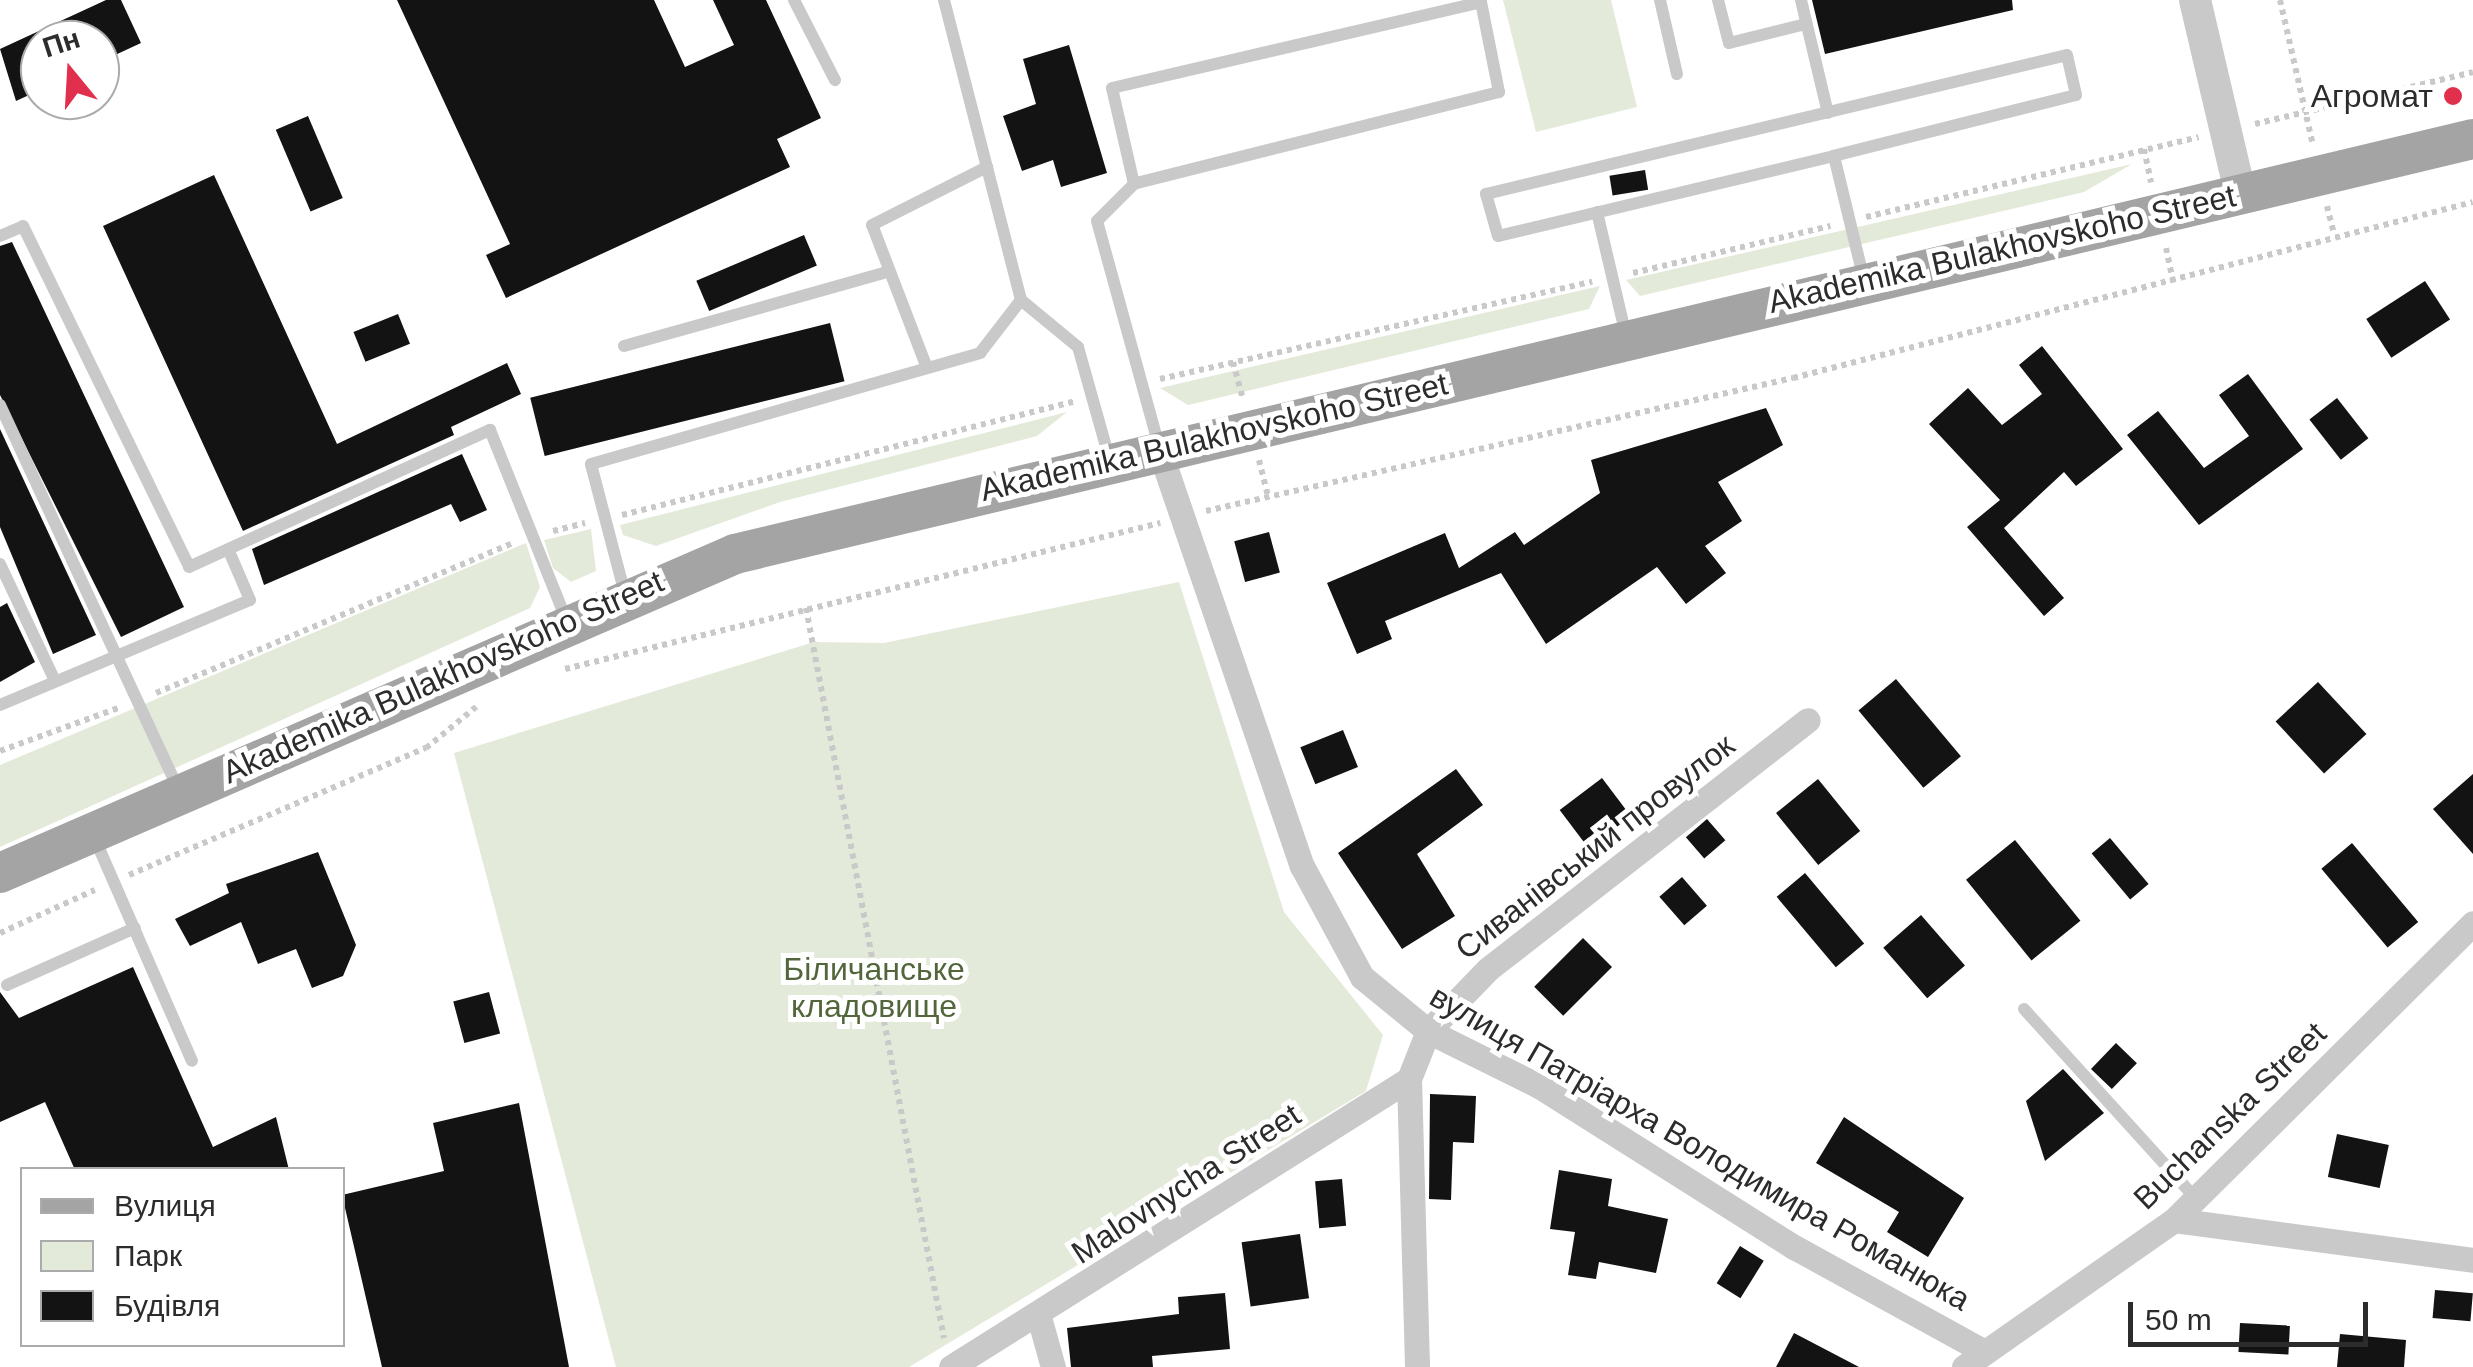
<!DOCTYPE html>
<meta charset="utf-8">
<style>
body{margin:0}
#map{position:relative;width:2473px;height:1367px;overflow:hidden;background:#fff;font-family:Helvetica,sans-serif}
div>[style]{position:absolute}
.green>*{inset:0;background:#e4ead9}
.building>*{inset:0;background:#131313;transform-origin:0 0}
.path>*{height:6px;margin-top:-3px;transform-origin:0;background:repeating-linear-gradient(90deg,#c9c9c9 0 5px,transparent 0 10px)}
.service>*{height:12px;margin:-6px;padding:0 6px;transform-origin:6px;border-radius:6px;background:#c9c9c9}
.minor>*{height:25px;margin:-12.5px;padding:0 12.5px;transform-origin:12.5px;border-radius:12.5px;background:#c9c9c9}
.tertiary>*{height:32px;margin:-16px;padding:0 16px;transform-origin:16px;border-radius:16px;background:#c9c9c9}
.primary>*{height:40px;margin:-20px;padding:0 20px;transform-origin:20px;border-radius:20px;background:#a4a4a4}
.dots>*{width:28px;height:28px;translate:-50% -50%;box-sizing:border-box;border:5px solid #fff;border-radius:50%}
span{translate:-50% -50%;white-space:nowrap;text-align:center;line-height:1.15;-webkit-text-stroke:10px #fff;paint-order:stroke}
.poi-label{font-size:32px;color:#2c2c2c}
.right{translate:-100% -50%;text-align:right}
.street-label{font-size:32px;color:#2c2c2c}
.park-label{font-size:32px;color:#53663b}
.legend{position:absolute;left:20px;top:1167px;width:325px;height:180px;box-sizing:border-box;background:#fff;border:2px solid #ababab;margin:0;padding:12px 18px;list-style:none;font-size:30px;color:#2c2c2c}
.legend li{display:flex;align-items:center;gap:20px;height:50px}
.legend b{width:50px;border:2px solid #ababab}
.north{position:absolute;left:20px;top:20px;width:100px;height:100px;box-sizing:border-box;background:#fff;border:2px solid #ababab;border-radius:50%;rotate:342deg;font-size:28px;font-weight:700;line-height:40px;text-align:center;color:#2c2c2c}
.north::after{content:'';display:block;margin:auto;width:35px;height:45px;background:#e1304e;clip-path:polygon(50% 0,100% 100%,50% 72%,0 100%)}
.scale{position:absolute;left:2128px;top:1302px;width:240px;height:45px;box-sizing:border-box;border:5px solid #2c2c2c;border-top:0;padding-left:12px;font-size:30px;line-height:35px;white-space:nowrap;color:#2c2c2c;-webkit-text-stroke:8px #fff;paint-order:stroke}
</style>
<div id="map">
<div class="green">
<div style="clip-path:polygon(1503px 0,1611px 0,1637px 107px,1536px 132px)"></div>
<div style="clip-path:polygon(2132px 164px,2084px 192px,1640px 296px,1626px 280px)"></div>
<div style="clip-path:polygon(1600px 286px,1589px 309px,1188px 405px,1160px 388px)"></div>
<div style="clip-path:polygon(1067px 412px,1037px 436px,780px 502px,656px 546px,623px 535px,620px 525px)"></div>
<div style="clip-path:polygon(591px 529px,596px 571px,571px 582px,553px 568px,544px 540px)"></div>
<div style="clip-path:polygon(526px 543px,540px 587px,530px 608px,0 847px,0 765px)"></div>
<div style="clip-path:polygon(1179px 582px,1284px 912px,1383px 1035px,1366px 1091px,909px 1367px,616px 1367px,454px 753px,814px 642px,884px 643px)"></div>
</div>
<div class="building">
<div style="clip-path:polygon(106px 0,121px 0,141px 43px,100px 62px,100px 40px,40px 40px,40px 90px,16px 101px,0 49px)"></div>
<div style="clip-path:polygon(397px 0,654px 0,685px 67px,734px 45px,713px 0,766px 0,821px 118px,777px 139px,790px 167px,506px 298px,486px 255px,510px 244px)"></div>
<div style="clip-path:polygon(1812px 0,2012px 0,2013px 10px,1825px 54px)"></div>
<div style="clip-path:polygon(1069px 45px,1107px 173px,1061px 187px,1053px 160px,1022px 171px,1003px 116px,1036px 104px,1023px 59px)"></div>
<div style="left:308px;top:116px;width:89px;height:35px;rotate:67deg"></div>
<div style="left:1645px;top:170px;width:20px;height:36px;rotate:81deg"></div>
<div style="clip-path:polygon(214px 175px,337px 444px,507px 363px,521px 394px,451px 427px,454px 435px,243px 531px,103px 226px)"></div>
<div style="left:804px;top:235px;width:33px;height:117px;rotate:67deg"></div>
<div style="clip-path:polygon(12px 242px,184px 607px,121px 637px,0 395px,0 246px)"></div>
<div style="left:2425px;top:281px;width:46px;height:70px;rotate:57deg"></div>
<div style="left:398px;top:314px;width:32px;height:48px;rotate:68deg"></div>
<div style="left:830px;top:323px;width:60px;height:309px;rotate:76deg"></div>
<div style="clip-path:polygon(2042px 346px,2123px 449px,2076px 486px,2064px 472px,2004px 528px,2064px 598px,2044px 616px,1967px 527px,2000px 500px,1929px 424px,1968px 388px,2002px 425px,2042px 394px,2019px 365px)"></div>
<div style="clip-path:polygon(2248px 374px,2303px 449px,2199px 525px,2127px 435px,2158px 411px,2204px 468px,2249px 436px,2219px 395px)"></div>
<div style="left:2337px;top:398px;width:51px;height:35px;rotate:52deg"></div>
<div style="clip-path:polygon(1766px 408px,1783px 445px,1718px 482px,1742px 521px,1705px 546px,1726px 573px,1686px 604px,1657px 567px,1546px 644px,1501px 573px,1385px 621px,1392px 639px,1357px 654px,1327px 583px,1445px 533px,1459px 568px,1515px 532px,1524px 545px,1600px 493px,1591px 460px)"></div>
<div style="clip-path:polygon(0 429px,96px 635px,53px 654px,0 527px)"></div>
<div style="clip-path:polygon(462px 454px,487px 510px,460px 522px,451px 504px,264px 585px,252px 549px)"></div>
<div style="left:1269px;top:532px;width:42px;height:36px;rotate:75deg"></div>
<div style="clip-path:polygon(7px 603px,35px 662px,0 682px,0 607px)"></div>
<div style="left:1896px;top:679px;width:101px;height:49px;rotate:50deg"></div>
<div style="left:2318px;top:682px;width:71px;height:58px;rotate:47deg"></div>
<div style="left:1343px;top:730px;width:40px;height:46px;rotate:68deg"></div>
<div style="clip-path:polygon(1456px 769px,1483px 805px,1417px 854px,1455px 916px,1402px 949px,1338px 853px)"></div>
<div style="clip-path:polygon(2473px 774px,2473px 854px,2433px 809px)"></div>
<div style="left:1602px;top:778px;width:48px;height:53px;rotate:53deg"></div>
<div style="left:1818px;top:779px;width:67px;height:54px;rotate:51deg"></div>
<div style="left:1707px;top:819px;width:28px;height:28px;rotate:49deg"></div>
<div style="left:2110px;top:838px;width:60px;height:24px;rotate:50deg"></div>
<div style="left:2015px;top:840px;width:104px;height:63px;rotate:51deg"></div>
<div style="left:2352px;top:843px;width:103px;height:40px;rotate:50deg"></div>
<div style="clip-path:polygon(318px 852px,356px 945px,343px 976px,312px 988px,296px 949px,258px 964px,241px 922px,190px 946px,175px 919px,229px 893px,226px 884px)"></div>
<div style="left:1805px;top:873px;width:92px;height:37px;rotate:50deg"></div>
<div style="left:1682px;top:877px;width:38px;height:30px;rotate:49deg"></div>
<div style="left:1921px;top:915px;width:67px;height:50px;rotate:49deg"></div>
<div style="left:1583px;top:938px;width:41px;height:69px;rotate:45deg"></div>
<div style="clip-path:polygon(133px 967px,213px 1147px,276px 1117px,289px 1170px,75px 1170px,45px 1102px,0 1122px,0 992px,19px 1018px)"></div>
<div style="left:489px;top:992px;width:43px;height:37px;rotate:75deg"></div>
<div style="left:2116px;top:1043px;width:29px;height:36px;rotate:44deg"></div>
<div style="clip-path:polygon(2063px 1069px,2104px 1113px,2045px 1161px,2026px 1101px)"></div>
<div style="clip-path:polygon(1430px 1094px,1476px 1096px,1474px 1143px,1453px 1142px,1451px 1200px,1429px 1199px)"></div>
<div style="clip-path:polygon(519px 1103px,569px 1367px,382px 1367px,342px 1195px,444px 1171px,433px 1123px)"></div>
<div style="clip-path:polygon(1844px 1117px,1964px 1198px,1928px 1257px,1887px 1232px,1899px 1212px,1816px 1163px)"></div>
<div style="left:2337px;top:1134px;width:53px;height:44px;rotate:12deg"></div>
<div style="clip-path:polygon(1559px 1170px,1612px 1179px,1608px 1206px,1668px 1219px,1656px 1273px,1599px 1262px,1596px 1279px,1568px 1275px,1575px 1232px,1550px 1229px)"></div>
<div style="left:1342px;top:1179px;width:47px;height:27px;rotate:85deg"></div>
<div style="left:1300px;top:1234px;width:65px;height:59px;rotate:82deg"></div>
<div style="left:1740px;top:1246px;width:28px;height:44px;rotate:32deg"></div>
<div style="left:2435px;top:1290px;width:38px;height:28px;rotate:5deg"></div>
<div style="clip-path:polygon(1225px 1293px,1230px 1349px,1152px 1356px,1153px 1367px,1071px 1367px,1067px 1328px,1179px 1314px,1178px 1297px)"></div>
<div style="left:2240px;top:1323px;width:50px;height:29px;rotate:3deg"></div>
<div style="clip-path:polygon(1794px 1333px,1859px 1367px,1776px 1367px)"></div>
<div style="clip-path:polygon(2340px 1334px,2406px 1340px,2404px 1367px,2337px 1367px)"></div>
</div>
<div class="path">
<div style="left:2280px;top:0;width:149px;rotate:77.2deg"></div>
<div style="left:2255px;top:124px;width:224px;rotate:-13.4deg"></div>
<div style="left:2144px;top:149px;width:34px;rotate:78deg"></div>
<div style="left:2327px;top:206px;width:29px;rotate:76deg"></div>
<div style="left:1866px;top:217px;width:342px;rotate:-13.5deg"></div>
<div style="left:2166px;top:248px;width:38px;rotate:78deg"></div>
<div style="left:1633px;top:273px;width:203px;rotate:-13.4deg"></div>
<div style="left:1233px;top:362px;width:39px;rotate:75deg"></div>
<div style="left:1160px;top:379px;width:443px;rotate:-12.7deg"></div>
<div style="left:1259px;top:460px;width:38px;rotate:76deg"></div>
<div style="left:1206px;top:511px;width:602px;rotate:-12.77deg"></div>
<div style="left:1793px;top:378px;width:702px;rotate:-14.51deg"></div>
<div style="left:622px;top:515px;width:467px;rotate:-14.1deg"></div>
<div style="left:553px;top:531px;width:33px;rotate:-14deg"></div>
<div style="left:806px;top:608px;width:743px;rotate:79.3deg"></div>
<div style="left:565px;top:669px;width:613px;rotate:-13.79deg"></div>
<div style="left:156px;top:693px;width:387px;rotate:-22.8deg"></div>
<div style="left:0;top:751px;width:129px;rotate:-20deg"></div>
<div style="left:129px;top:875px;width:323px;rotate:-23.2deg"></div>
<div style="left:426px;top:748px;width:65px;rotate:-39.4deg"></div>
<div style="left:0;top:933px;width:104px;rotate:-24.4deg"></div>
</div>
<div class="service">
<div style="left:794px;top:0;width:90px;rotate:62.9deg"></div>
<div style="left:944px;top:0;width:310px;rotate:75.6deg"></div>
<div style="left:1021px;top:300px;width:74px;rotate:39.5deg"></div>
<div style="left:1078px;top:347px;width:118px;rotate:74.3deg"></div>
<div style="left:1660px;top:0;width:76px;rotate:77.1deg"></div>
<div style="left:1718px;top:0;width:44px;rotate:75.7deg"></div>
<div style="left:1729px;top:43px;width:79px;rotate:-13.9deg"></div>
<div style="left:1801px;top:0;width:116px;rotate:76.6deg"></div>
<div style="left:2067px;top:55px;width:41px;rotate:77.3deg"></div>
<div style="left:2076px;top:95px;width:250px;rotate:165.9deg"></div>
<div style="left:1834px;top:156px;width:345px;rotate:166.6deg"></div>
<div style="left:1498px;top:236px;width:44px;rotate:-105.9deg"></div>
<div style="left:1486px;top:194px;width:597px;rotate:-13.45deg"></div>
<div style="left:1834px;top:156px;width:128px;rotate:76.4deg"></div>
<div style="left:1134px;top:184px;width:98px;rotate:-102.9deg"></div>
<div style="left:1112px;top:88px;width:379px;rotate:-13.1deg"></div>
<div style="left:1481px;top:2px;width:92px;rotate:78.7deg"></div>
<div style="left:1499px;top:92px;width:376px;rotate:165.9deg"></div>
<div style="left:1134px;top:184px;width:52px;rotate:135deg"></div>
<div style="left:1097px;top:221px;width:233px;rotate:74.6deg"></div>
<div style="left:1597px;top:212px;width:127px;rotate:76.8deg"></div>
<div style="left:0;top:236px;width:25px;rotate:-23deg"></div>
<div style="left:23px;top:226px;width:379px;rotate:64deg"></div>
<div style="left:189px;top:567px;width:331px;rotate:-24.5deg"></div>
<div style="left:490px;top:430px;width:204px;rotate:68.1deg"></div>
<div style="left:624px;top:346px;width:276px;rotate:-15.7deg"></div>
<div style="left:927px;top:368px;width:153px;rotate:-111deg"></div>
<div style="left:872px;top:225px;width:129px;rotate:-26.8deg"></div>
<div style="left:0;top:405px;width:422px;rotate:65.1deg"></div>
<div style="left:0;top:564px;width:129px;rotate:64.8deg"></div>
<div style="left:625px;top:594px;width:134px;rotate:-104.7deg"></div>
<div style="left:591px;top:464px;width:405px;rotate:-15.9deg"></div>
<div style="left:980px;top:353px;width:67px;rotate:-52.3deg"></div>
<div style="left:0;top:705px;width:271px;rotate:-22.8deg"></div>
<div style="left:250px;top:600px;width:53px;rotate:-113.2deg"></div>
<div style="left:95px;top:839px;width:242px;rotate:66.4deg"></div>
<div style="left:7px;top:985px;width:140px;rotate:-24deg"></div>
<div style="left:2024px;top:1009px;width:256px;rotate:47.8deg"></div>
</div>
<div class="minor">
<div style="left:1159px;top:449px;width:441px;rotate:71.1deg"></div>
<div style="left:1302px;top:866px;width:126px;rotate:61.6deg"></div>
<div style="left:1362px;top:977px;width:85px;rotate:39.3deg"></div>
<div style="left:1428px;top:1031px;width:124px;rotate:26.4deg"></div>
<div style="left:1539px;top:1086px;width:302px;rotate:32.3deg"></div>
<div style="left:1794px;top:1247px;width:213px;rotate:28.8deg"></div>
<div style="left:1409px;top:1079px;width:288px;rotate:88.4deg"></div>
<div style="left:2174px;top:1220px;width:302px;rotate:7.6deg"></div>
<div style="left:1039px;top:1317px;width:52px;rotate:74.4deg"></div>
<div style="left:951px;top:1367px;width:541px;rotate:-32.16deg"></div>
<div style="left:1409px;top:1079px;width:52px;rotate:-68.4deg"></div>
<div style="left:1428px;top:1031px;width:86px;rotate:-45.9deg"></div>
<div style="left:1488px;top:969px;width:405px;rotate:-37.9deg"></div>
<div style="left:1964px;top:1367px;width:256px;rotate:-35deg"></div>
<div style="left:2174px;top:1220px;width:421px;rotate:-44.8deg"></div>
</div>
<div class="tertiary">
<div style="left:2195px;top:0;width:197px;rotate:76.8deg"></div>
</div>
<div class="primary">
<div style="left:0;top:873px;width:801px;rotate:-23.46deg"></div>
<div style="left:735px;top:554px;width:1787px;rotate:-13.43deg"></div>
</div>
<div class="dots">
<div style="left:2453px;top:96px;background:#e1304e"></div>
</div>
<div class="poi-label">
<span class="right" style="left:2433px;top:96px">Агромат</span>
</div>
<div class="street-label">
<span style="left:2002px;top:249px;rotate:-13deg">Akademika Bulakhovskoho Street</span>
<span style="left:1214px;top:437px;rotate:-13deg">Akademika Bulakhovskoho Street</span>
<span style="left:443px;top:677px;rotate:-24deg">Akademika Bulakhovskoho Street</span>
<span style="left:1595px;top:847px;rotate:-38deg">Сиванівський провулок</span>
<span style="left:2230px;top:1116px;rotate:-44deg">Buchanska Street</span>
<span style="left:1700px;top:1148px;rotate:30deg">вулиця Патріарха Володимира Романюка</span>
<span style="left:1186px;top:1184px;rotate:-33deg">Malovnycha Street</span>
</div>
<div class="park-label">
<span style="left:874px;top:988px">Біличанське<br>кладовище</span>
</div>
<ul class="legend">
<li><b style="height:12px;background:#a4a4a4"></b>Вулиця</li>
<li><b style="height:28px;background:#e4ead9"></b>Парк</li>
<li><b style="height:28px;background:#131313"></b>Будівля</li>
</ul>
<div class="north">Пн</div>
<div class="scale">50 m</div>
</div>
